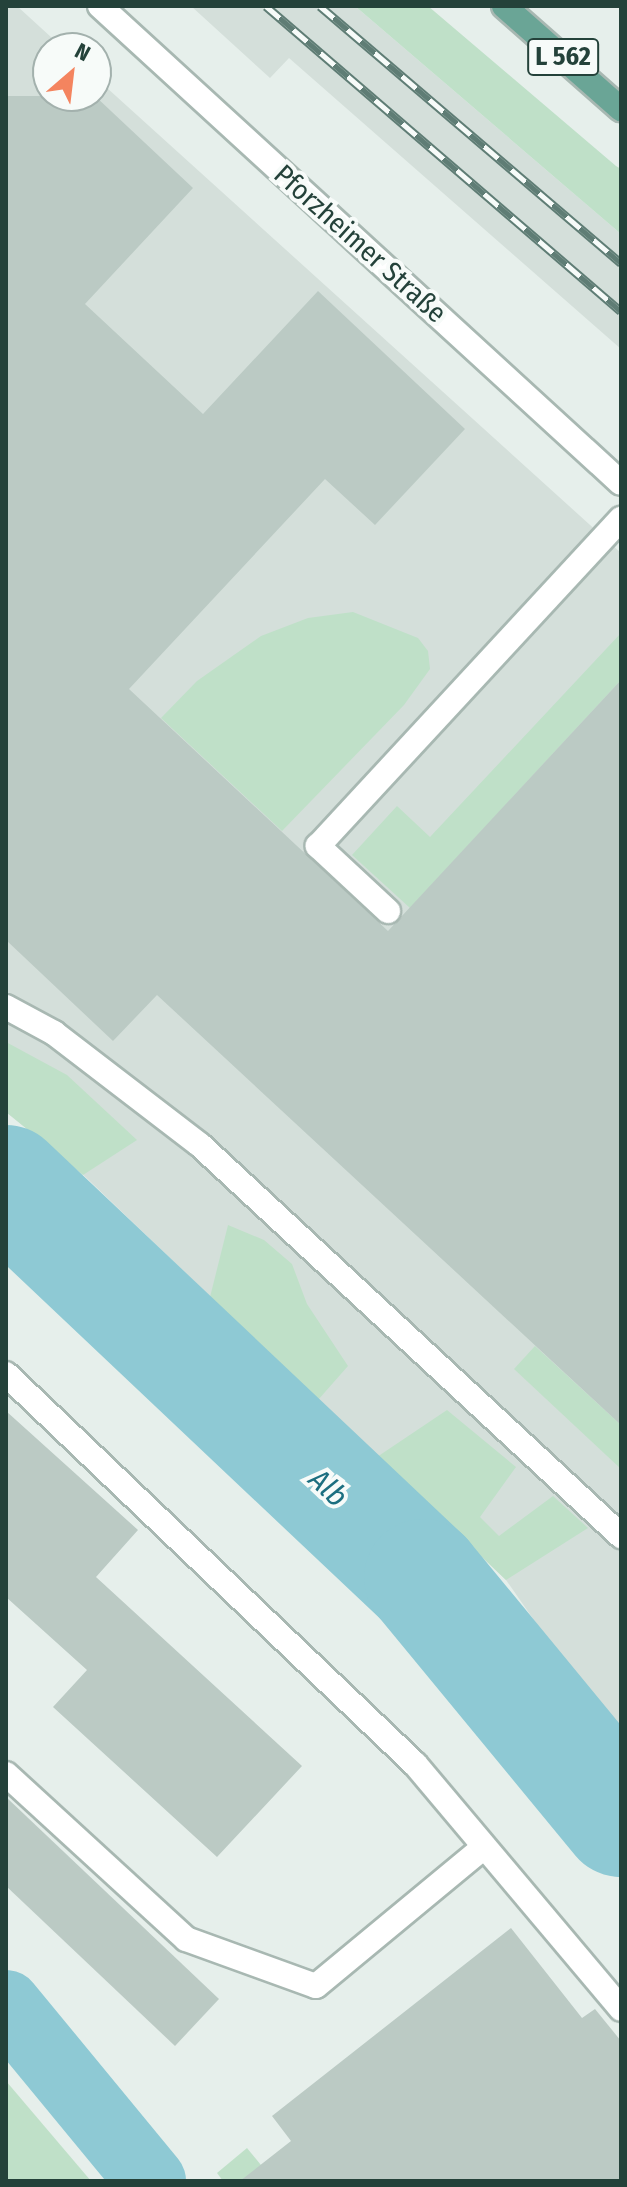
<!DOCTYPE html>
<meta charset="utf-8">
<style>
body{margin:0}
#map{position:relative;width:627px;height:2187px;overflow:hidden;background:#e6efeb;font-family:"Fira Sans Condensed",sans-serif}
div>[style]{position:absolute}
.built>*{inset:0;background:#d4dfda}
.green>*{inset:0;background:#bfe0c8}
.canal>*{height:70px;margin:-35px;padding:0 35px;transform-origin:35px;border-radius:35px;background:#8ec9d4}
.river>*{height:118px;margin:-59px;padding:0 59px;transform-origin:59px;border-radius:59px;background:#8ec9d4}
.building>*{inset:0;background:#bbcac4}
.roads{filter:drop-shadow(2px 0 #a8b8b2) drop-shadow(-2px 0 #a8b8b2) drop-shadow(0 2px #a8b8b2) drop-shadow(0 -2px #a8b8b2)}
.lane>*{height:24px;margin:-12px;padding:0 12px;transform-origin:12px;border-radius:12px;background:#fff}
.street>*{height:24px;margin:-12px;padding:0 12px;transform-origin:12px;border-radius:12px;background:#fff}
.primary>*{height:24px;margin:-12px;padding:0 12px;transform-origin:12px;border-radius:12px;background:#6aa596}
.rail>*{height:9px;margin-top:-4.5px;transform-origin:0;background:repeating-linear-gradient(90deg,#f7fbf9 0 18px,#5f7d75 0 36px);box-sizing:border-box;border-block:2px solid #5f7d75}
span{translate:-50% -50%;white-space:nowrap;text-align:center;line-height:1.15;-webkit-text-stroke:8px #f7fbf9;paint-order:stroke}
.shield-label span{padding:2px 6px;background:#f7fbf9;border:2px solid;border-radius:6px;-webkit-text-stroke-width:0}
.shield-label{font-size:26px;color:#24423a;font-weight:700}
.street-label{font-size:28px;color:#24423a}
.water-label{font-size:30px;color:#1c6f80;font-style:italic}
.frame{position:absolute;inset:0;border:8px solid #24423a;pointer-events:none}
.north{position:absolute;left:32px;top:32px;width:80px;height:80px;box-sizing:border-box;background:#f7fbf9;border:2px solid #a3b1ad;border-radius:50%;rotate:28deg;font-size:22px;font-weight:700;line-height:32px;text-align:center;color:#24423a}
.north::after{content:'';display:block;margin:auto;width:28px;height:36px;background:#f4845f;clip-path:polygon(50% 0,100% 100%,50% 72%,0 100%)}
</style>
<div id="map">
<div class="built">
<div style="clip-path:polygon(6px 6px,17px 6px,63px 48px,48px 48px,48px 96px,96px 96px,96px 78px,621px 553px,621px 1745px,506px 1580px,72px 1164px,6px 1112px)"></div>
<div style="clip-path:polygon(191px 6px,355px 6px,621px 234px,621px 349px,289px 58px,270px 78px)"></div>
</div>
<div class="green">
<div style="clip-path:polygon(355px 6px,428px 6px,616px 166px,621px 169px,621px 234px)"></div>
<div style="clip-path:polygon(353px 612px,418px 638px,428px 651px,430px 669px,404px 705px,282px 831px,161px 718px,197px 681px,261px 636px,308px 618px)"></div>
<div style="clip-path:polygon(621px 633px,621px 680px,410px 908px,352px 855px,397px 806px,430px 837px)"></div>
<div style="clip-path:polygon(6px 1042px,67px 1075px,137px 1140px,83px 1175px,6px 1112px)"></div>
<div style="clip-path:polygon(228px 1225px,264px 1240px,292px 1264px,307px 1304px,348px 1366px,318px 1400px,210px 1297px)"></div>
<div style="clip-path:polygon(535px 1346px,621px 1425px,621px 1469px,514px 1369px)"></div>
<div style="clip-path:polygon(447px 1410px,516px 1467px,480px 1517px,499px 1536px,553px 1496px,588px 1528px,506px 1580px,377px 1457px)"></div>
<div style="clip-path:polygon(6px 2081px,91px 2181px,6px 2181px)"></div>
<div style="clip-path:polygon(247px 2148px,274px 2181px,223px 2181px,217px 2173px)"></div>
</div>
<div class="canal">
<div style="left:6px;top:2005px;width:228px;rotate:50.5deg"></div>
</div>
<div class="river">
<div style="left:6px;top:1184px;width:574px;rotate:43.38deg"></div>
<div style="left:423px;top:1578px;width:311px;rotate:50.5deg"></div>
</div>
<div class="building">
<div style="clip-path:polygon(6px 96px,95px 96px,193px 188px,85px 304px,203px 414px,318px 291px,465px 429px,375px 525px,325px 479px,129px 689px,388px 931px,621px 680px,621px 1425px,157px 995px,113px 1041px,6px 940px)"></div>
<div style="clip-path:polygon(6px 1411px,138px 1530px,96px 1577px,302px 1766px,217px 1857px,53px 1707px,87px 1670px,6px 1597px)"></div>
<div style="clip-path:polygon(6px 1797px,219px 1999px,175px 2046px,6px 1886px)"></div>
<div style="clip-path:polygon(511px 1928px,582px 2018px,595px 2009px,621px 2041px,621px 2181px,240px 2181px,291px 2141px,272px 2116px)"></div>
</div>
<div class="roads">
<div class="lane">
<div style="left:388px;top:911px;width:96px;rotate:-137.1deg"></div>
<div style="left:318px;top:846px;width:446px;rotate:-47.2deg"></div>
<div style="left:6px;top:1007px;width:55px;rotate:28.4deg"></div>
<div style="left:54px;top:1033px;width:184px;rotate:37.5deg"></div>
<div style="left:200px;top:1145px;width:575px;rotate:42.88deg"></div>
<div style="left:6px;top:1374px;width:565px;rotate:43.64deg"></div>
<div style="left:415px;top:1764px;width:320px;rotate:49.9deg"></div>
<div style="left:6px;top:1774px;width:244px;rotate:42.5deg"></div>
<div style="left:186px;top:1939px;width:138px;rotate:19.9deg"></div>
<div style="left:316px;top:1986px;width:218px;rotate:-39.6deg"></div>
</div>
<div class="street">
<div style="left:100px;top:6px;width:706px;rotate:42.48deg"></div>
</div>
<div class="primary">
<div style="left:504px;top:6px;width:156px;rotate:41.4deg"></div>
</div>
</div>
<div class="rail">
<div style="left:266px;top:6px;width:468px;rotate:40.7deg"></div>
<div style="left:320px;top:6px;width:396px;rotate:40.5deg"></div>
</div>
<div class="shield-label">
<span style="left:563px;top:57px">L 562</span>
</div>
<div class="street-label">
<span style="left:360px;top:244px;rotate:42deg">Pforzheimer Straße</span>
</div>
<div class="water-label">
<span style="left:328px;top:1488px;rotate:43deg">Alb</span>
</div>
<div class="frame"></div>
<div class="north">N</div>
</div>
